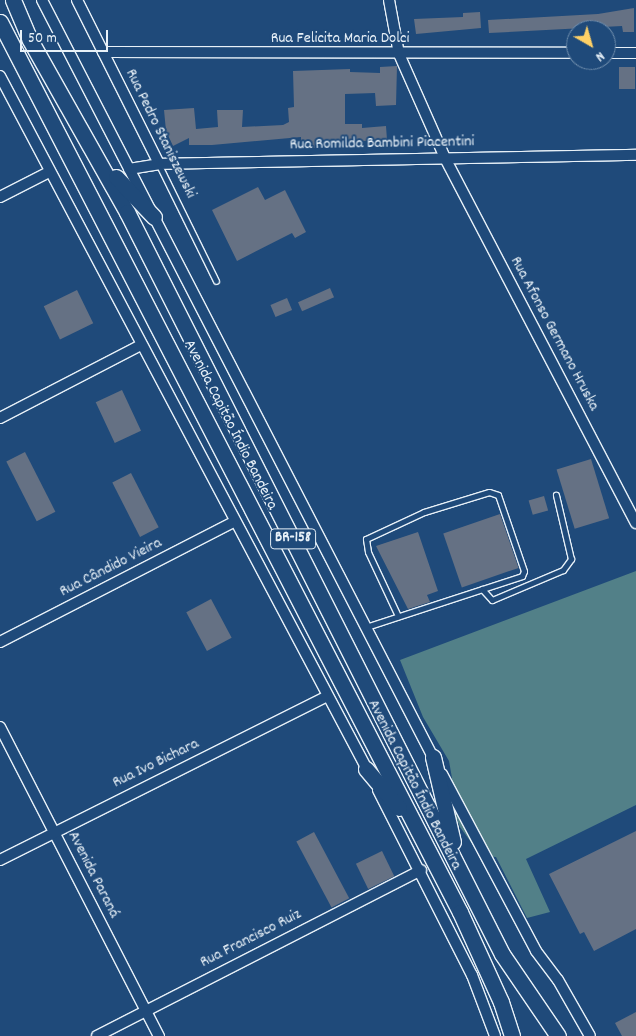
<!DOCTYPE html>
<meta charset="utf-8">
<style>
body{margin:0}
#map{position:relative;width:636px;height:1036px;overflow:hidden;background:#1f4a7a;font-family:Dekko,sans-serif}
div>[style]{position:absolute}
.green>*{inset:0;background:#528088}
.building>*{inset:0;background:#657184;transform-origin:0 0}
.roads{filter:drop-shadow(1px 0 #e8f1f8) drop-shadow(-1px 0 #e8f1f8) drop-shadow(0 1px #e8f1f8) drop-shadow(0 -1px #e8f1f8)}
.lane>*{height:5px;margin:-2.5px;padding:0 2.5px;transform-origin:2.5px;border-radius:2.5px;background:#1f4a7a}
.street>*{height:10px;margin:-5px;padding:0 5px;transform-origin:5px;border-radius:5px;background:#1f4a7a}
.primary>*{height:15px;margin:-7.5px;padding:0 7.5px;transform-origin:7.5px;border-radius:7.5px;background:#1f4a7a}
span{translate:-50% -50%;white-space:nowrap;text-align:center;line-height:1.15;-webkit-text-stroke:4px #1f4a7a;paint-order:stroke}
.shield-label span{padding:1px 4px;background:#1f4a7a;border:1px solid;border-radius:4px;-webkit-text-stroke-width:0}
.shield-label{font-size:15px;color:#e8f1f8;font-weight:700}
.street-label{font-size:16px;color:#e8f1f8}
.north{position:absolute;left:566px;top:20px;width:50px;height:50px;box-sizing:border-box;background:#1f4a7a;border:1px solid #6f8dac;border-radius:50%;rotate:142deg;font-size:14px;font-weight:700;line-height:20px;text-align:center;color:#e8f1f8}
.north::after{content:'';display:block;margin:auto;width:18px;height:22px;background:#ffd166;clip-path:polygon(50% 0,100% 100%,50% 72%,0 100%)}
.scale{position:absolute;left:20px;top:30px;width:88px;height:22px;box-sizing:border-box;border:2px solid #e8f1f8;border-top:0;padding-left:6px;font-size:15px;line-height:18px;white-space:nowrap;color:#e8f1f8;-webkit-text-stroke:4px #1f4a7a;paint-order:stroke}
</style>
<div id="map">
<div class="green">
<div style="clip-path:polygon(636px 571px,636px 805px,526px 859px,550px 912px,527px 918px,496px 857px,481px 856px,460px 827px,447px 795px,452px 778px,449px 761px,423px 717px,400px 660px)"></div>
</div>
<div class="building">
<div style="clip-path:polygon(634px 8px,634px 32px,623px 32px,622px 26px,489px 33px,488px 20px,598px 14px)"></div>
<div style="clip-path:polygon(480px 12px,481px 28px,416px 34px,414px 19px,463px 17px,463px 13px)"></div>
<div style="clip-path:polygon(397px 66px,396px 105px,376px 106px,375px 93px,345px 94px,345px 124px,362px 124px,362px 128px,386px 126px,387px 140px,315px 143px,315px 148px,301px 148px,301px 137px,212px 145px,189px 145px,189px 138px,173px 146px,166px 131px,164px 110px,194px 108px,196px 129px,218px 127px,217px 110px,243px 110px,242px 127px,283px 125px,289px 122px,288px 108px,294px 107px,293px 71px,350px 69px,350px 72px,380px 73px,380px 67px)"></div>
<div style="left:635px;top:67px;width:22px;height:16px;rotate:90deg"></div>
<div style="clip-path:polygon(258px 187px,265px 200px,285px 190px,306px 232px,295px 238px,292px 233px,237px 261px,212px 210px)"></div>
<div style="left:330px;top:288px;width:10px;height:35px;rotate:66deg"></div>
<div style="left:77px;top:290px;width:37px;height:37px;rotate:64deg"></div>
<div style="left:287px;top:298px;width:13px;height:18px;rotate:67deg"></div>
<div style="left:122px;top:390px;width:45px;height:29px;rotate:65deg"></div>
<div style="left:25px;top:452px;width:67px;height:21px;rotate:63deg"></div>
<div style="left:591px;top:459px;width:62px;height:36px;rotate:73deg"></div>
<div style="left:131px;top:473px;width:61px;height:21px;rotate:63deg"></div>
<div style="left:544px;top:496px;width:15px;height:16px;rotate:74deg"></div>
<div style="left:500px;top:514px;width:57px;height:60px;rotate:71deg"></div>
<div style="clip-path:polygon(418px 532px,438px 591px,427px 595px,430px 602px,408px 609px,376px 546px)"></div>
<div style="left:211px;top:599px;width:44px;height:28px;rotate:62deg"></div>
<div style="clip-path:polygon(636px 831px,636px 929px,594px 951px,584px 932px,580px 934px,549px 874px)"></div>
<div style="left:314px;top:832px;width:75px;height:20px;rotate:62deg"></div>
<div style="left:382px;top:851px;width:28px;height:29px;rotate:64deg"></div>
<div style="clip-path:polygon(636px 1012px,636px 1036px,622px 1036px,615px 1023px)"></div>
</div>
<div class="roads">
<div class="lane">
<div style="left:159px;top:165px;width:129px;rotate:63.8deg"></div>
<div style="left:482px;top:589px;width:15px;rotate:48deg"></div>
<div style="left:492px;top:600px;width:77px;rotate:-22.9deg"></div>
<div style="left:563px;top:570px;width:14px;rotate:-54deg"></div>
<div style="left:571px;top:559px;width:66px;rotate:-103.2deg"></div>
<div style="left:366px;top:627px;width:164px;rotate:-18.1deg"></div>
<div style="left:522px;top:576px;width:5px;rotate:-68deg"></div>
<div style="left:524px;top:571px;width:80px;rotate:-108.9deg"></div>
<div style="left:498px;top:495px;width:9px;rotate:-162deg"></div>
<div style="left:489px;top:492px;width:68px;rotate:162.9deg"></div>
<div style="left:424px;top:512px;width:64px;rotate:155deg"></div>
<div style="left:366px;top:539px;width:13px;rotate:81deg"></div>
<div style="left:368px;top:552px;width:71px;rotate:64.9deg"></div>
</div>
<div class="street">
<div style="left:42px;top:0;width:856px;rotate:62.69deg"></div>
<div style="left:77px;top:0;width:183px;rotate:63.4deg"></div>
<div style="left:389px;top:0;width:55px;rotate:79.5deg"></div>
<div style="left:399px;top:54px;width:114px;rotate:66.1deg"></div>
<div style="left:445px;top:158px;width:412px;rotate:62.4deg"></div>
<div style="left:103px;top:52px;width:473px;rotate:0.1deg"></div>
<div style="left:606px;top:53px;width:30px"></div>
<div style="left:0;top:76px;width:789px;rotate:62.1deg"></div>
<div style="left:129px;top:169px;width:30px;rotate:-9deg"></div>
<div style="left:159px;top:164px;width:477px;rotate:-1.1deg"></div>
<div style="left:0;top:197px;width:55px;rotate:-27deg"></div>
<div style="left:0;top:418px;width:159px;rotate:-27.4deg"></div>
<div style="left:0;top:642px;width:264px;rotate:-27.2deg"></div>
<div style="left:0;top:727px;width:348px;rotate:62.8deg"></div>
<div style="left:442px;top:774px;width:200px;rotate:62deg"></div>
<div style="left:536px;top:951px;width:36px;rotate:53deg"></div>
<div style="left:558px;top:980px;width:64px;rotate:60.3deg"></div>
<div style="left:378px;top:790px;width:208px;rotate:63.1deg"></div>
<div style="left:472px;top:975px;width:65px;rotate:69.3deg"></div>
<div style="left:0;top:860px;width:366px;rotate:-26.6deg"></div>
<div style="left:97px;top:1036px;width:364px;rotate:-27.1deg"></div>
</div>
<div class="primary">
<div style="left:13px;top:0;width:43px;rotate:67deg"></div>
<div style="left:30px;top:40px;width:197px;rotate:60.6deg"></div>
<div style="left:127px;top:212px;width:831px;rotate:63.19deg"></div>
<div style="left:502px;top:954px;width:99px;rotate:55.7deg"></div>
<div style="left:0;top:22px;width:1002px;rotate:62.67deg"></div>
<div style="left:460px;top:912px;width:99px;rotate:65.5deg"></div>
<div style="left:501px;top:1002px;width:36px;rotate:72deg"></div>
<div style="left:116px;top:177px;width:55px;rotate:46.5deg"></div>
<div style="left:433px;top:757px;width:87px;rotate:76.8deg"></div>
<div style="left:366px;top:769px;width:51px;rotate:49.8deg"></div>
</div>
</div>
<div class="shield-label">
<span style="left:293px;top:539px">BR-158</span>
</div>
<div class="street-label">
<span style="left:340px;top:39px">Rua Felicita Maria Dolci</span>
<span style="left:160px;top:134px;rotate:64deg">Rua Pedro Staniszewski</span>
<span style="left:382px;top:144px;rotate:-1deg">Rua Romilda Bambini Piacentini</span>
<span style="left:554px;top:334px;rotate:62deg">Rua Afonso Germano Hruska</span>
<span style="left:230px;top:425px;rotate:63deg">Avenida Capitão Índio Bandeira</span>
<span style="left:111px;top:568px;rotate:-27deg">Rua Cândido Vieira</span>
<span style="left:156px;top:764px;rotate:-26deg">Rua Ivo Bichara</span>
<span style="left:414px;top:785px;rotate:63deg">Avenida Capitão Índio Bandeira</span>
<span style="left:93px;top:875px;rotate:63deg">Avenida Paraná</span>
<span style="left:251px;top:939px;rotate:-27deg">Rua Francisco Ruiz</span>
</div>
<div class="north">N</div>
<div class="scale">50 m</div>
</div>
